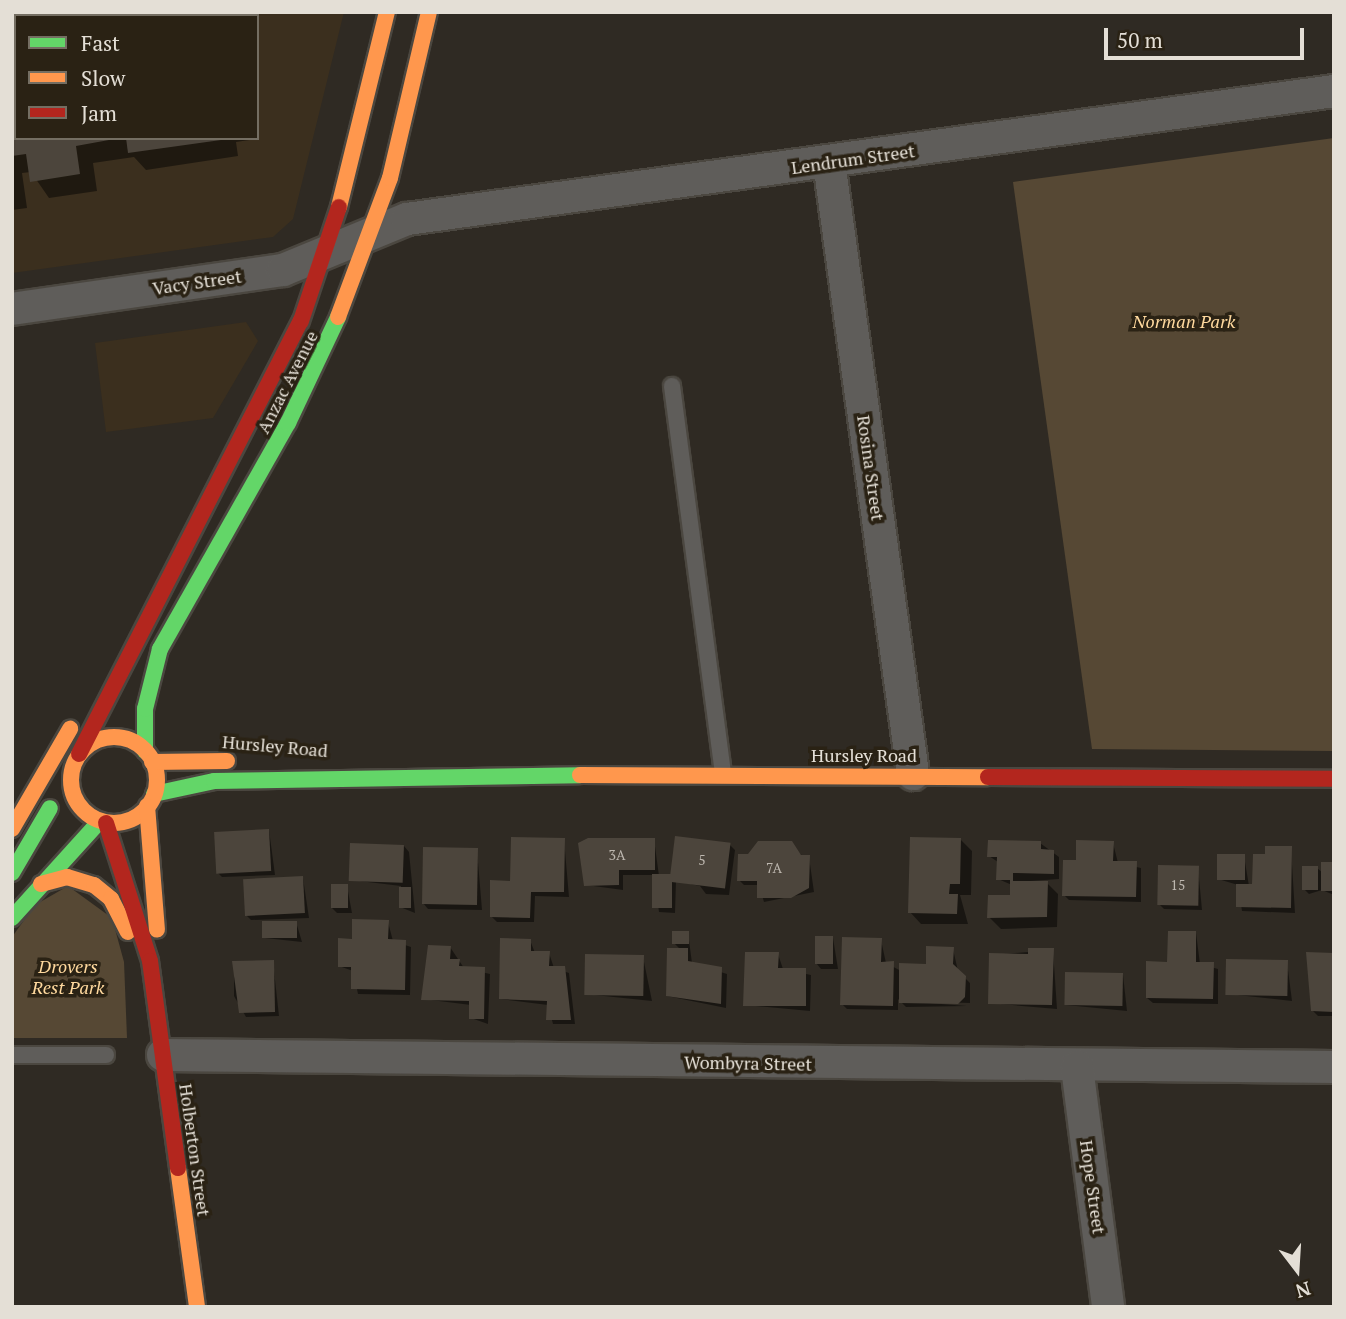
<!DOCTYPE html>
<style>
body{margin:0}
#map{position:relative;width:1346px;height:1319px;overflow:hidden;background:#2f2a23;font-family:"PT Serif",serif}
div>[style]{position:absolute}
.built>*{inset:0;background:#3b2f1e}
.green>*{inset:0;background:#564834}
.shadow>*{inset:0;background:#0007}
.building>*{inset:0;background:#4c453c;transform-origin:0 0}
.roads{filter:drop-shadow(2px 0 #4b4740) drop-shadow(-2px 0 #4b4740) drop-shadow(0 2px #4b4740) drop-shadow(0 -2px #4b4740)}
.lane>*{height:16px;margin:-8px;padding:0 8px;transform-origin:8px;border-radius:8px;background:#5f5d5a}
.street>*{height:32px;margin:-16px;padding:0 16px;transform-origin:16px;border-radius:16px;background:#5f5d5a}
.fast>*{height:16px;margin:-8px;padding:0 8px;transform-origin:8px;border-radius:8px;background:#63d668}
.slow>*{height:16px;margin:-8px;padding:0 8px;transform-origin:8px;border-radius:8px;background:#ff974d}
.slow>.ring{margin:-8px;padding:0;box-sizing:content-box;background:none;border:16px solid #ff974d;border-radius:50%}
.jam>*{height:16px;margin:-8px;padding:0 8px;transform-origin:8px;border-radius:8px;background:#b3261e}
span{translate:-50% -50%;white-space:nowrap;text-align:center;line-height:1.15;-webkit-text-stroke:7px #2a2214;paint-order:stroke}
.number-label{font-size:14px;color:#beb8b0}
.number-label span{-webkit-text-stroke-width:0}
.street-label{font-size:18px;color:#e4dfd6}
.park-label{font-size:18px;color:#ffd99e;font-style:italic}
.frame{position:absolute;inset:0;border:14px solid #e4dfd6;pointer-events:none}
.legend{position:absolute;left:14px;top:14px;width:245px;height:126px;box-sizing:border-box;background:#2a2214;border:2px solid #746e62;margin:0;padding:9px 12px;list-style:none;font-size:21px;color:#e4dfd6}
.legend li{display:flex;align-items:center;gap:14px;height:35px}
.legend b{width:35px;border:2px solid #746e62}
.north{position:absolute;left:1262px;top:1235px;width:70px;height:70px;-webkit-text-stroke:5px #2a2214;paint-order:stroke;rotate:163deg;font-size:19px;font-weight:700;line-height:28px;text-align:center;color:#e4dfd6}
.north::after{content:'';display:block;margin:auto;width:24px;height:32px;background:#e4dfd6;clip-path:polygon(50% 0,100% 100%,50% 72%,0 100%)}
.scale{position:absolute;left:1104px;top:28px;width:200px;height:32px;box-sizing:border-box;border:4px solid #e4dfd6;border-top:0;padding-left:9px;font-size:21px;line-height:24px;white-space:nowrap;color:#e4dfd6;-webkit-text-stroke:5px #2a2214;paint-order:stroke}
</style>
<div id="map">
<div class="built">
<div style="clip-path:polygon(evenodd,12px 12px,344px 12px,293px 219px,273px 237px,12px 273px,12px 12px,16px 16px,257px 16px,257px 138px,16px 138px,16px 16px)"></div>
<div style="clip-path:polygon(246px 322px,258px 341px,213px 418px,106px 432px,95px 343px)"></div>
</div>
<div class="green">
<div style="clip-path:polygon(1334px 138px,1334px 751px,1092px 749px,1013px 182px)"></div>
<div style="clip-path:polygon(68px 886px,112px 918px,124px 962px,127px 1038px,12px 1038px,12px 937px,35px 905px)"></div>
</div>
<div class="shadow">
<div style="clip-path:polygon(12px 12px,239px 16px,16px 16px,16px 138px,256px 139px,236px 142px,238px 156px,146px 170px,134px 157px,93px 163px,97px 191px,49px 198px,31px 172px,22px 173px,27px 208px,12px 210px)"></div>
<div style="clip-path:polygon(269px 830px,275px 875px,222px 877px,217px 872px)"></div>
<div style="clip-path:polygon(564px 839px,569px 897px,535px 896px,534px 922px,497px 922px,491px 916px,512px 883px)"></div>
<div style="clip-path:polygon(654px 839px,659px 876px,676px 881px,730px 845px,735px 850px,729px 895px,706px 894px,700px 886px,676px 881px,675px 913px,659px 912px,654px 875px,623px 875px,623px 890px,586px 885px)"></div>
<div style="clip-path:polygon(961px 840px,972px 851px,971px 895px,960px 895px,968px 924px,921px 924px,910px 912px)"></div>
<div style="clip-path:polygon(759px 843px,809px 857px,814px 892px,764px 902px,759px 885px,744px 885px,739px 880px)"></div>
<div style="clip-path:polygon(1040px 843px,1059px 857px,1059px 879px,1017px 882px,1047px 883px,1058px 894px,1057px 927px,1001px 929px,989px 917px,1012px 897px,1012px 885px,998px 879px,998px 862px,989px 856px)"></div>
<div style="clip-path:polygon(1113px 843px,1118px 863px,1141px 868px,1141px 902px,1069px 900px,1064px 895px)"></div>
<div style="clip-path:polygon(404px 846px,409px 852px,415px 913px,400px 907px,401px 886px,351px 880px)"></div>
<div style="clip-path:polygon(1291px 848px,1295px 913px,1242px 911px,1238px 885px,1218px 879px,1244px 856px,1249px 886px,1254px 886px,1267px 856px)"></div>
<div style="clip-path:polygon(477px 850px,482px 910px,428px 909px,423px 903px)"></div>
<div style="clip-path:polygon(1334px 864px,1334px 895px,1322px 890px,1309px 894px,1304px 889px,1317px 868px,1323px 873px)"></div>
<div style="clip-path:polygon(1198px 868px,1202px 910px,1164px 909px,1159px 904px)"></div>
<div style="clip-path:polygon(303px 878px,309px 918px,251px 920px,246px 915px)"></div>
<div style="clip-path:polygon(347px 886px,352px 913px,337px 913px,332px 908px)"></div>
<div style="clip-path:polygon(296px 922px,302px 942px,265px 938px)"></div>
<div style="clip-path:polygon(388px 922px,393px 941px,411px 947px,410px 995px,358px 994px,353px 971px,339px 966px,353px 940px)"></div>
<div style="clip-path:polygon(688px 933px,692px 963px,727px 974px,726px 1008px,667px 996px,681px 950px,674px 943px)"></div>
<div style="clip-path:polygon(1196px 933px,1200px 964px,1218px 969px,1218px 1004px,1153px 1003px,1147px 998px)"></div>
<div style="clip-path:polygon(833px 938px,838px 969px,821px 969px,816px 963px)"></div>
<div style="clip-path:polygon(530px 940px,535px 953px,549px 953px,554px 968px,569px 973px,575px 1024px,553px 1024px,548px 1005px,501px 999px)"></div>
<div style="clip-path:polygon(881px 940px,886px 963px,901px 971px,928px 965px,953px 949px,958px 971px,970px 983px,970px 1003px,903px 1001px,967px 1006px,906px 1007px,898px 999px,898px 1010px,847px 1009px,842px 1004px)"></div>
<div style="clip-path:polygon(450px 947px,464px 968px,490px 974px,488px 1024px,471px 1018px,471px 1005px,423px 999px)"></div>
<div style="clip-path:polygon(1053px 950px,1057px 1009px,989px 1003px,991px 955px)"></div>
<div style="clip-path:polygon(778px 954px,783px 969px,811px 975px,810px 1011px,745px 1005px)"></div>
<div style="clip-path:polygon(1334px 955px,1334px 1016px,1318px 1016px,1313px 1011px)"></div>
<div style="clip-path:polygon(643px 957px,652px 1001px,585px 994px)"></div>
<div style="clip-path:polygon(273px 962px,279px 1016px,246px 1017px,234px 996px,234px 963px)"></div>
<div style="clip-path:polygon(1287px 962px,1292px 1001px,1228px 994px)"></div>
<div style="clip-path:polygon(1123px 975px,1127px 1011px,1066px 1005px)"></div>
</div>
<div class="building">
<div style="clip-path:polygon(12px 12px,225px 12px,225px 16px,16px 16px,16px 138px,120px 138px,76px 146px,80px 174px,30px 182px,26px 154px,12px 156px)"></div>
<div style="clip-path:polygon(126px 138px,221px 138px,221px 140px,128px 153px)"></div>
<div style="left:269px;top:829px;width:42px;height:55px;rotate:87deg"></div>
<div style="left:675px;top:836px;width:56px;height:46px;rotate:7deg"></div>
<div style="clip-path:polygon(511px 837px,565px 838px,564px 892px,531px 892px,530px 918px,490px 917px,490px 880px,510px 881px)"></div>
<div style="clip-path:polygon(910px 837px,961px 838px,960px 884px,950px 884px,949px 894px,958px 894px,957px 914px,908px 913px)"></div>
<div style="clip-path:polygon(588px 838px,655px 838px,655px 870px,619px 870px,619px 885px,584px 886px,578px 843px)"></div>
<div style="clip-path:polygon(988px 840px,1041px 841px,1041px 849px,1054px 850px,1054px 874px,1013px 873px,1013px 881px,1048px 881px,1047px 917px,987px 918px,988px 895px,1010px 895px,1010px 880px,996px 880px,997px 857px,987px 857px)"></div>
<div style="clip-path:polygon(1076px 840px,1114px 841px,1113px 861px,1137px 861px,1136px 897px,1062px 896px,1063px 860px,1076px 860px)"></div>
<div style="clip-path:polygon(758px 841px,792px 841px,801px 855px,810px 855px,809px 888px,791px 898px,757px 898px,757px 881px,737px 881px,738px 854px,748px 854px)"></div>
<div style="left:350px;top:843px;width:54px;height:38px;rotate:2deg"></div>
<div style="clip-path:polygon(1265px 846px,1292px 846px,1291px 908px,1236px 907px,1236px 884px,1252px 884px,1253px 854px,1265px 854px)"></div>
<div style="left:423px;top:847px;width:55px;height:57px;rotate:1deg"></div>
<div style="left:1217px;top:854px;width:28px;height:26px"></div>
<div style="left:1321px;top:862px;width:13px;height:29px"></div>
<div style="left:1158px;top:865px;width:41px;height:40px;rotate:1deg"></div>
<div style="left:1302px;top:866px;width:16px;height:24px"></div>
<div style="left:652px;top:874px;width:20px;height:34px"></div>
<div style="left:303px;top:876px;width:37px;height:60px;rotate:87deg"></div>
<div style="left:331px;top:884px;width:17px;height:24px"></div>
<div style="left:399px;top:887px;width:12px;height:21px"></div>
<div style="clip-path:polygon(352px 919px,389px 920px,388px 939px,406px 940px,405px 990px,351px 989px,351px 967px,338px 967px,338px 938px,352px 939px)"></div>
<div style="left:297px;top:921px;width:17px;height:35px;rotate:90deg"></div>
<div style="left:672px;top:931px;width:17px;height:13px"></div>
<div style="clip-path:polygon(1168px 931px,1196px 931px,1196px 962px,1214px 962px,1213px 999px,1146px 998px,1146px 961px,1167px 962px)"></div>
<div style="left:815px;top:936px;width:18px;height:28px"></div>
<div style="clip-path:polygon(842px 937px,882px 938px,881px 962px,894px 961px,893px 1006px,840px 1005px)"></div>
<div style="clip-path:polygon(500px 938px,531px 939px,531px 951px,550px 951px,549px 966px,565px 966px,571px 1020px,546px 1020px,547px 1001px,499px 999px)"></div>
<div style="clip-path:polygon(428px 945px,451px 946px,450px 959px,460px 959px,459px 966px,485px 967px,484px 1019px,469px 1019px,469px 1001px,421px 1000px)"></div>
<div style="clip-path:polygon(926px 946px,954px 947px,953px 964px,966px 976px,965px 997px,958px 1004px,899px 1003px,899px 963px,926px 964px)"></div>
<div style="clip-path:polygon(667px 948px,688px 948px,688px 961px,722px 967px,721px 1004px,666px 996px)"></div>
<div style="clip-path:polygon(1028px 948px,1054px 948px,1052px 1005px,988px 1004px,989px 953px,1028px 954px)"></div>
<div style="clip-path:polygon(745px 952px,779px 952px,778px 968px,806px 968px,806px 1006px,743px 1006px)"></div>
<div style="clip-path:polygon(1306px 952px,1334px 953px,1334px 1012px,1311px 1011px)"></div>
<div style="left:585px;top:954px;width:59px;height:41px;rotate:1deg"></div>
<div style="left:1226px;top:959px;width:62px;height:36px;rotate:1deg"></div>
<div style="clip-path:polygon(274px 960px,275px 1012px,239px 1013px,232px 961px)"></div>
<div style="left:1065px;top:972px;width:58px;height:33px;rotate:1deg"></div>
</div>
<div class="roads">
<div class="lane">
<div style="left:672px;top:386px;width:392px;rotate:82.5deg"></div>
<div style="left:12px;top:1055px;width:94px"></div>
</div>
<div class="street">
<div style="left:829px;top:162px;width:618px;rotate:82.18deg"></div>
<div style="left:12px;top:309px;width:274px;rotate:-8.2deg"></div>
<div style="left:283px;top:270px;width:134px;rotate:-22.4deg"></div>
<div style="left:407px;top:219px;width:936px;rotate:-7.86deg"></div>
<div style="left:163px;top:1055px;width:1171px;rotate:0.59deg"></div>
<div style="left:1077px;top:1067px;width:242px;rotate:82.6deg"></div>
</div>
<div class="fast">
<div style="left:145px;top:751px;width:42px;rotate:-90deg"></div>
<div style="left:145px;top:709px;width:62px;rotate:-76deg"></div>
<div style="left:160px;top:649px;width:260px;rotate:-60.5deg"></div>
<div style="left:288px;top:423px;width:117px;rotate:-64.7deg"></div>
<div style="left:154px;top:794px;width:61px;rotate:-12.2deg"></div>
<div style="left:214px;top:781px;width:366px;rotate:-0.9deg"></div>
<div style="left:12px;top:873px;width:75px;rotate:-59.7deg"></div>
<div style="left:12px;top:918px;width:131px;rotate:-47.8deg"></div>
</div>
<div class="slow">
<div style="left:339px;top:207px;width:201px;rotate:-76.2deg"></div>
<div style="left:338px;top:317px;width:148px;rotate:-69.5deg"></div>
<div style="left:390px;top:178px;width:171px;rotate:-76.8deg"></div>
<div class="ring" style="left:71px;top:737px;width:70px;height:70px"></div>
<div style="left:152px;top:762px;width:75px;rotate:-0.8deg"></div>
<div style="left:580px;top:775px;width:408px;rotate:0.3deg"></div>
<div style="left:147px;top:806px;width:124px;rotate:85.4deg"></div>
<div style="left:12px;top:829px;width:116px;rotate:-59.9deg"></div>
<div style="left:41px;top:884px;width:27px;rotate:-15deg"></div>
<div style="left:67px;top:877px;width:28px;rotate:17deg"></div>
<div style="left:94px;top:885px;width:22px;rotate:39deg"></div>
<div style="left:111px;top:899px;width:37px;rotate:63deg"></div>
<div style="left:178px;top:1168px;width:140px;rotate:82.2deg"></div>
</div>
<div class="jam">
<div style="left:79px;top:754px;width:487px;rotate:-62.9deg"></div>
<div style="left:301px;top:321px;width:120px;rotate:-71.6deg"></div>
<div style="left:988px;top:777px;width:346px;rotate:0.3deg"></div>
<div style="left:106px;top:823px;width:145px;rotate:72.3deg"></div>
<div style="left:150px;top:961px;width:209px;rotate:82.3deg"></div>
</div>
</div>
<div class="number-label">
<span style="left:617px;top:855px">3A</span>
<span style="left:702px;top:860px">5</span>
<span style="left:774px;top:868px">7A</span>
<span style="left:1178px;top:885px">15</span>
</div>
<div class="street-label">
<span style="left:853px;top:159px;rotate:-8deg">Lendrum Street</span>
<span style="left:197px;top:282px;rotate:-8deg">Vacy Street</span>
<span style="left:287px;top:382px;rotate:-63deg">Anzac Avenue</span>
<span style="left:871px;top:468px;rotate:82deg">Rosina Street</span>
<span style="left:275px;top:746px;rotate:5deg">Hursley Road</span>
<span style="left:864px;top:755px">Hursley Road</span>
<span style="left:748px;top:1063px;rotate:1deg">Wombyra Street</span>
<span style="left:195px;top:1150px;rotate:82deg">Holberton Street</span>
<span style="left:1093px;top:1187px;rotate:82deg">Hope Street</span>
</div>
<div class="park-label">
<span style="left:1184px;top:321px">Norman Park</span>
<span style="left:68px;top:977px">Drovers<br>Rest Park</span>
</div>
<div class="frame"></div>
<ul class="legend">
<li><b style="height:9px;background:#63d668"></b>Fast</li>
<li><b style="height:9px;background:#ff974d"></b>Slow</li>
<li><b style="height:9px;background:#b3261e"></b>Jam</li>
</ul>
<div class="north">N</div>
<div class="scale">50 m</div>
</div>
